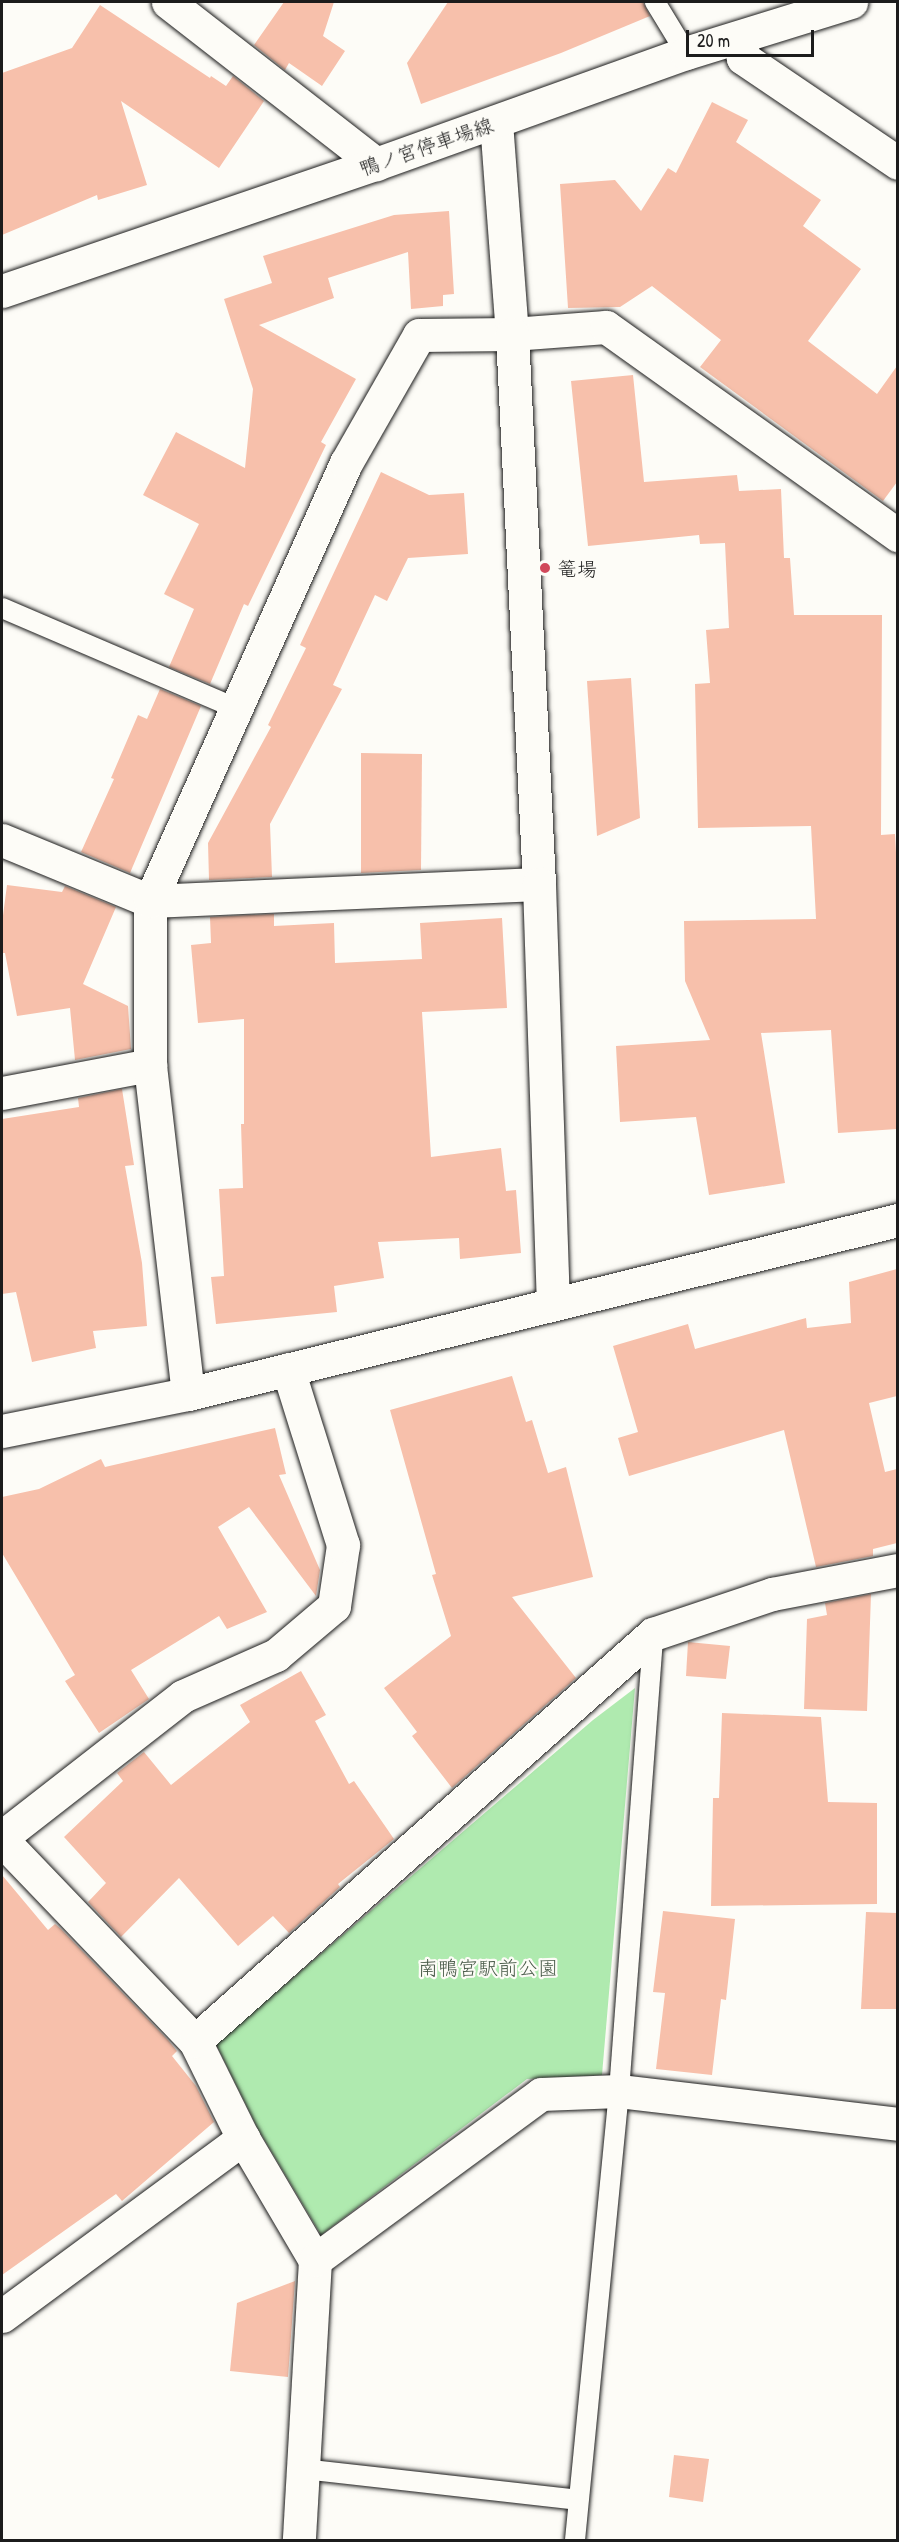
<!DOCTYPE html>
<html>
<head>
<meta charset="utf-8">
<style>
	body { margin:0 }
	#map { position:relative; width:899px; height:2542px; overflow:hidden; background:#fdfcf7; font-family:"Patrick Hand","Klee One",sans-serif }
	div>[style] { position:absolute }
	.green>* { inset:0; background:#afeaaf }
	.building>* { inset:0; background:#f7c0ab }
	.roads { filter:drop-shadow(0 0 2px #1c1c1c) drop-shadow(0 0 2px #1c1c1c) }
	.service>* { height:20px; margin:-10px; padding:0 10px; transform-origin:10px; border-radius:10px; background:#fdfcf7 }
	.minor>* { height:33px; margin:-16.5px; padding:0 16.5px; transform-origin:16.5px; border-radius:16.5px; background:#fdfcf7 }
	.tertiary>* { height:33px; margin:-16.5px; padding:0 16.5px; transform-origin:16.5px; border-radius:16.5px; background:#fdfcf7 }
	.secondary>* { height:33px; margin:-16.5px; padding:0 16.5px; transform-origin:16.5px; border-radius:16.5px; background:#fdfcf7 }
	.dots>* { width:16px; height:16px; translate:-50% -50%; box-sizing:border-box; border:3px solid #fdfcf7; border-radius:50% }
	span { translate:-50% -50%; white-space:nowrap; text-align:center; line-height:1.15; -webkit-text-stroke:4.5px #fdfcf7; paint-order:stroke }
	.street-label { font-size:20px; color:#1c1c1c }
	.poi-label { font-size:20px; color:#1c1c1c }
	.left { translate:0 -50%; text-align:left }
	.park-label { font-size:20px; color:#485a48 }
	.frame { position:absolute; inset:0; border:3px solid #1c1c1c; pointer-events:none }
	.scale { position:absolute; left:686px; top:30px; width:128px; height:27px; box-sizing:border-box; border:3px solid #1c1c1c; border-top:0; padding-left:8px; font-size:18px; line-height:21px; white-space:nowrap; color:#1c1c1c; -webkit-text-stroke:4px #fdfcf7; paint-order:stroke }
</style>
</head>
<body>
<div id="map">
	<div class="green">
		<i style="clip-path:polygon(635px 1688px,602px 2075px,527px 2079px,321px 2235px,258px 2129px,216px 2044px,593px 1720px)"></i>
	</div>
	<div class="building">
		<i style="clip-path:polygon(284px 2px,334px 2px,323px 36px,345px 51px,322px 86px,289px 63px,285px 70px,254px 45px)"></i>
		<i style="clip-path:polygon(448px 2px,643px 2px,650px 16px,561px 53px,421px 104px,407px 63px)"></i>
		<i style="clip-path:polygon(100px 5px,210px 78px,211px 76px,226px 86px,233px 76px,264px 101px,219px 168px,121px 101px,147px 185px,98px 200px,97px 195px,2px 235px,2px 73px,72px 48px)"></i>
		<i style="clip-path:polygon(712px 102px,748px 120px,736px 142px,821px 200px,803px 226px,861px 269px,808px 341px,877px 394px,897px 366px,897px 482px,883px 501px,700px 367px,721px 340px,652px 286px,620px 307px,568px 308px,560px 184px,615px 180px,641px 211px,668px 168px,676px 173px)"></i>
		<i style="clip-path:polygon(449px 211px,454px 294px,443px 295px,443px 306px,411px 309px,408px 252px,328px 278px,334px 298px,259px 325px,356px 379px,321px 442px,326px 445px,248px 606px,244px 604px,210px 684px,169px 667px,194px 609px,164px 594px,199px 524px,143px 495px,176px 432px,245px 468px,253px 389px,224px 299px,272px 283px,263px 256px,394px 215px)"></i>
		<i style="clip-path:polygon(633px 375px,644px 482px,737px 475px,739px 491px,781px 489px,784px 558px,790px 558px,794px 615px,882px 615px,881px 835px,895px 834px,897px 871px,897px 1129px,838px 1133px,831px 1030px,761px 1033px,785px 1183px,709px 1195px,696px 1117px,620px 1122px,616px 1046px,710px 1040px,685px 981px,684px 921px,816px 919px,811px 826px,698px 828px,695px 684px,710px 683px,706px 630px,729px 628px,725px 543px,700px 544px,699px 535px,588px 546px,571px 381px)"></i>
		<i style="clip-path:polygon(381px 472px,429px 495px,464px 493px,468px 554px,408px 558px,387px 601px,375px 595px,333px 685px,342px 689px,270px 824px,272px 877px,209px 880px,208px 843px,271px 727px,268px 725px,306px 648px,300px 645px)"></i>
		<i style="clip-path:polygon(631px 678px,640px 818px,597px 836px,587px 681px)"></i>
		<i style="clip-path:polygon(160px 689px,201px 706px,130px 873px,81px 852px,114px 779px,111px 778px,138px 715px,147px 719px)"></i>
		<i style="clip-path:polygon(361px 753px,422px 754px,421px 870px,361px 873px)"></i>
		<i style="clip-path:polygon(7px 885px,62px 892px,65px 886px,116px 907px,83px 984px,128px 1006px,131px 1049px,75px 1060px,70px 1008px,17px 1016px,5px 953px,2px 953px,2px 923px)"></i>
		<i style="clip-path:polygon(274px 914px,274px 926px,334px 923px,335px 963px,422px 959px,420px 923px,502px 918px,507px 1008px,422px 1012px,431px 1157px,501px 1148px,506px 1191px,516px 1190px,521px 1253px,460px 1259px,459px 1238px,378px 1242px,384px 1278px,334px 1286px,337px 1312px,216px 1324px,211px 1277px,224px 1276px,219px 1189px,243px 1188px,241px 1124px,244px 1124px,244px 1019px,198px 1023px,191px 945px,211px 943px,210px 917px)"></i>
		<i style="clip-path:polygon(122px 1089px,134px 1165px,125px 1166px,142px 1263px,147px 1326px,93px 1331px,96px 1348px,32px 1362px,16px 1292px,2px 1294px,2px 1119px,79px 1107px,78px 1098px)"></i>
		<i style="clip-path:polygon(897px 1269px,897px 1396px,869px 1403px,885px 1472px,897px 1469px,897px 1543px,873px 1549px,873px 1556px,816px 1567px,784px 1430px,629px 1476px,618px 1438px,638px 1432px,613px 1346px,688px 1324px,695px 1349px,806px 1318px,807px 1328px,851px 1323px,849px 1282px)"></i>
		<i style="clip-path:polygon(512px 1376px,526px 1422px,532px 1420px,548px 1473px,566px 1467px,593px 1577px,512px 1597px,576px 1678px,452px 1788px,412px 1736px,417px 1732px,384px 1688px,451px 1636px,432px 1575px,436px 1574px,390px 1410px)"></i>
		<i style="clip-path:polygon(275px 1428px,286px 1474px,279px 1475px,320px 1570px,316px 1596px,249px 1507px,218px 1527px,267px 1612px,227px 1629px,219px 1616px,131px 1670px,149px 1699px,99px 1733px,65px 1681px,75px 1675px,2px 1553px,2px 1497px,39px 1489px,101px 1459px,105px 1467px)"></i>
		<i style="clip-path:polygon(871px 1594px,867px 1711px,804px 1709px,807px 1619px,827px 1615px,825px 1603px)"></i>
		<i style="clip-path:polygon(688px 1642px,730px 1646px,726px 1679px,686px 1676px)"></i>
		<i style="clip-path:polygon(301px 1671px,326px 1715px,315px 1721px,349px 1784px,354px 1781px,394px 1839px,338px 1884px,340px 1887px,289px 1933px,273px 1916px,238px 1946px,179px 1878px,121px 1937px,88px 1902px,106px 1883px,64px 1837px,123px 1781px,117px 1773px,144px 1752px,171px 1785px,250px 1722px,240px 1705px)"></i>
		<i style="clip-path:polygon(722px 1713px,821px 1717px,828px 1802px,877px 1803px,877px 1904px,711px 1906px,713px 1798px,719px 1798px)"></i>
		<i style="clip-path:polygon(2px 1875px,48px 1930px,55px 1924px,61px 1929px,168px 2040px,177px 2051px,172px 2056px,196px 2086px,214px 2122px,122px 2201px,116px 2194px,2px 2275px)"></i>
		<i style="clip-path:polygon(663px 1911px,735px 1919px,726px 2000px,721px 1999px,712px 2075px,656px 2069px,665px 1993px,653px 1992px)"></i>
		<i style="clip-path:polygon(866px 1912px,897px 1913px,897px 2009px,861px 2009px)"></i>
		<i style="clip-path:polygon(295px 2281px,288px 2377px,230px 2371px,237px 2303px)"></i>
		<i style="clip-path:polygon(674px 2455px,709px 2459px,703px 2502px,669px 2497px)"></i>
	</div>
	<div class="roads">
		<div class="service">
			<i style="left:655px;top:2px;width:60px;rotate:58.7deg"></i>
			<i style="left:2px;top:608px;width:254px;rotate:23.2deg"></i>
			<i style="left:303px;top:2469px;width:277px;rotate:6.4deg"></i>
			<i style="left:575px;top:2540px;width:451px;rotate:-84.4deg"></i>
			<i style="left:619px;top:2091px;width:458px;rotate:-85.7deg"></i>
		</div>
		<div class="minor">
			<i style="left:168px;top:2px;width:264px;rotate:37.9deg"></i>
			<i style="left:741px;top:37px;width:21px;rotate:85deg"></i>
			<i style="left:743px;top:58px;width:187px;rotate:34.1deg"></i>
			<i style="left:2px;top:840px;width:160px;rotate:22.4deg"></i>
			<i style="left:150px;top:901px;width:389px;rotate:-2.5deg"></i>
			<i style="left:2px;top:1093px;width:151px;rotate:-10.7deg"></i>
			<i style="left:188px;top:1394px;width:331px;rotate:-96.6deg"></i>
			<i style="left:150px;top:1065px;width:164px;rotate:-90deg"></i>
			<i style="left:150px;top:901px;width:480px;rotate:-65.9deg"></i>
			<i style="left:346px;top:463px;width:147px;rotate:-60.3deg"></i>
			<i style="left:419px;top:335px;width:93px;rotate:-0.6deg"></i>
			<i style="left:512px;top:334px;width:94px;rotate:-4.3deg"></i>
			<i style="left:606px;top:327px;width:359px;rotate:35.5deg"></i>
			<i style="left:2px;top:1837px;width:229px;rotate:-37.9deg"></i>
			<i style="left:183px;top:1696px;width:102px;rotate:-23.8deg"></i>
			<i style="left:276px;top:1655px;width:76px;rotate:-40.2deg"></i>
			<i style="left:334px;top:1606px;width:62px;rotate:-81.6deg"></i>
			<i style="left:343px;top:1545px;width:184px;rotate:-107.4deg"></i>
			<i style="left:2px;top:1840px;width:279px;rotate:46.2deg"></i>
			<i style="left:195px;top:2041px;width:108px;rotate:63.7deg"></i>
			<i style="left:243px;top:2138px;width:142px;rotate:59.5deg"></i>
			<i style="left:315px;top:2260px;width:280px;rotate:93.3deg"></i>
			<i style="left:195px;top:2041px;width:613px;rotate:-41.63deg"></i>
			<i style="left:653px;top:1634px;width:126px;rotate:-18.6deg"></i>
			<i style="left:772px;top:1594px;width:128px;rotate:-10.8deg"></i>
			<i style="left:315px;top:2260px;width:280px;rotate:-36.3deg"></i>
			<i style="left:541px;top:2094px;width:78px;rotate:-2.2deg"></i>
			<i style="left:619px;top:2091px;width:281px;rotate:6.7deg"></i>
			<i style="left:2px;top:2316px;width:300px;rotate:-36.4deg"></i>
		</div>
		<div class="tertiary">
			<i style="left:496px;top:122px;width:213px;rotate:85.7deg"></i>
			<i style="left:512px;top:334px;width:551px;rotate:87.19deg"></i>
			<i style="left:539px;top:884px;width:420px;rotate:88.1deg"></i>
			<i style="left:2px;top:1431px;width:190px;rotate:-11.3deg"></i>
			<i style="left:188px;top:1394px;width:731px;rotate:-13.77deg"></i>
		</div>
		<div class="secondary">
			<i style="left:2px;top:291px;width:395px;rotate:-18.8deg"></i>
			<i style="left:376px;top:164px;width:329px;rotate:-19.7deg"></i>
			<i style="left:686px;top:53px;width:173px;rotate:-17.2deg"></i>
		</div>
	</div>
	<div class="dots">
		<i style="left:545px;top:568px;background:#d1495b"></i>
	</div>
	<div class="street-label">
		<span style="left:426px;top:146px;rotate:-19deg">鴨ノ宮停車場線</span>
	</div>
	<div class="poi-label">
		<span class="left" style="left:557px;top:568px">篭場</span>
	</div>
	<div class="park-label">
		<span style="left:488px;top:1967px">南鴨宮駅前公園</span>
	</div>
	<div class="frame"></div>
	<div class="scale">20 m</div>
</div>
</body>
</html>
